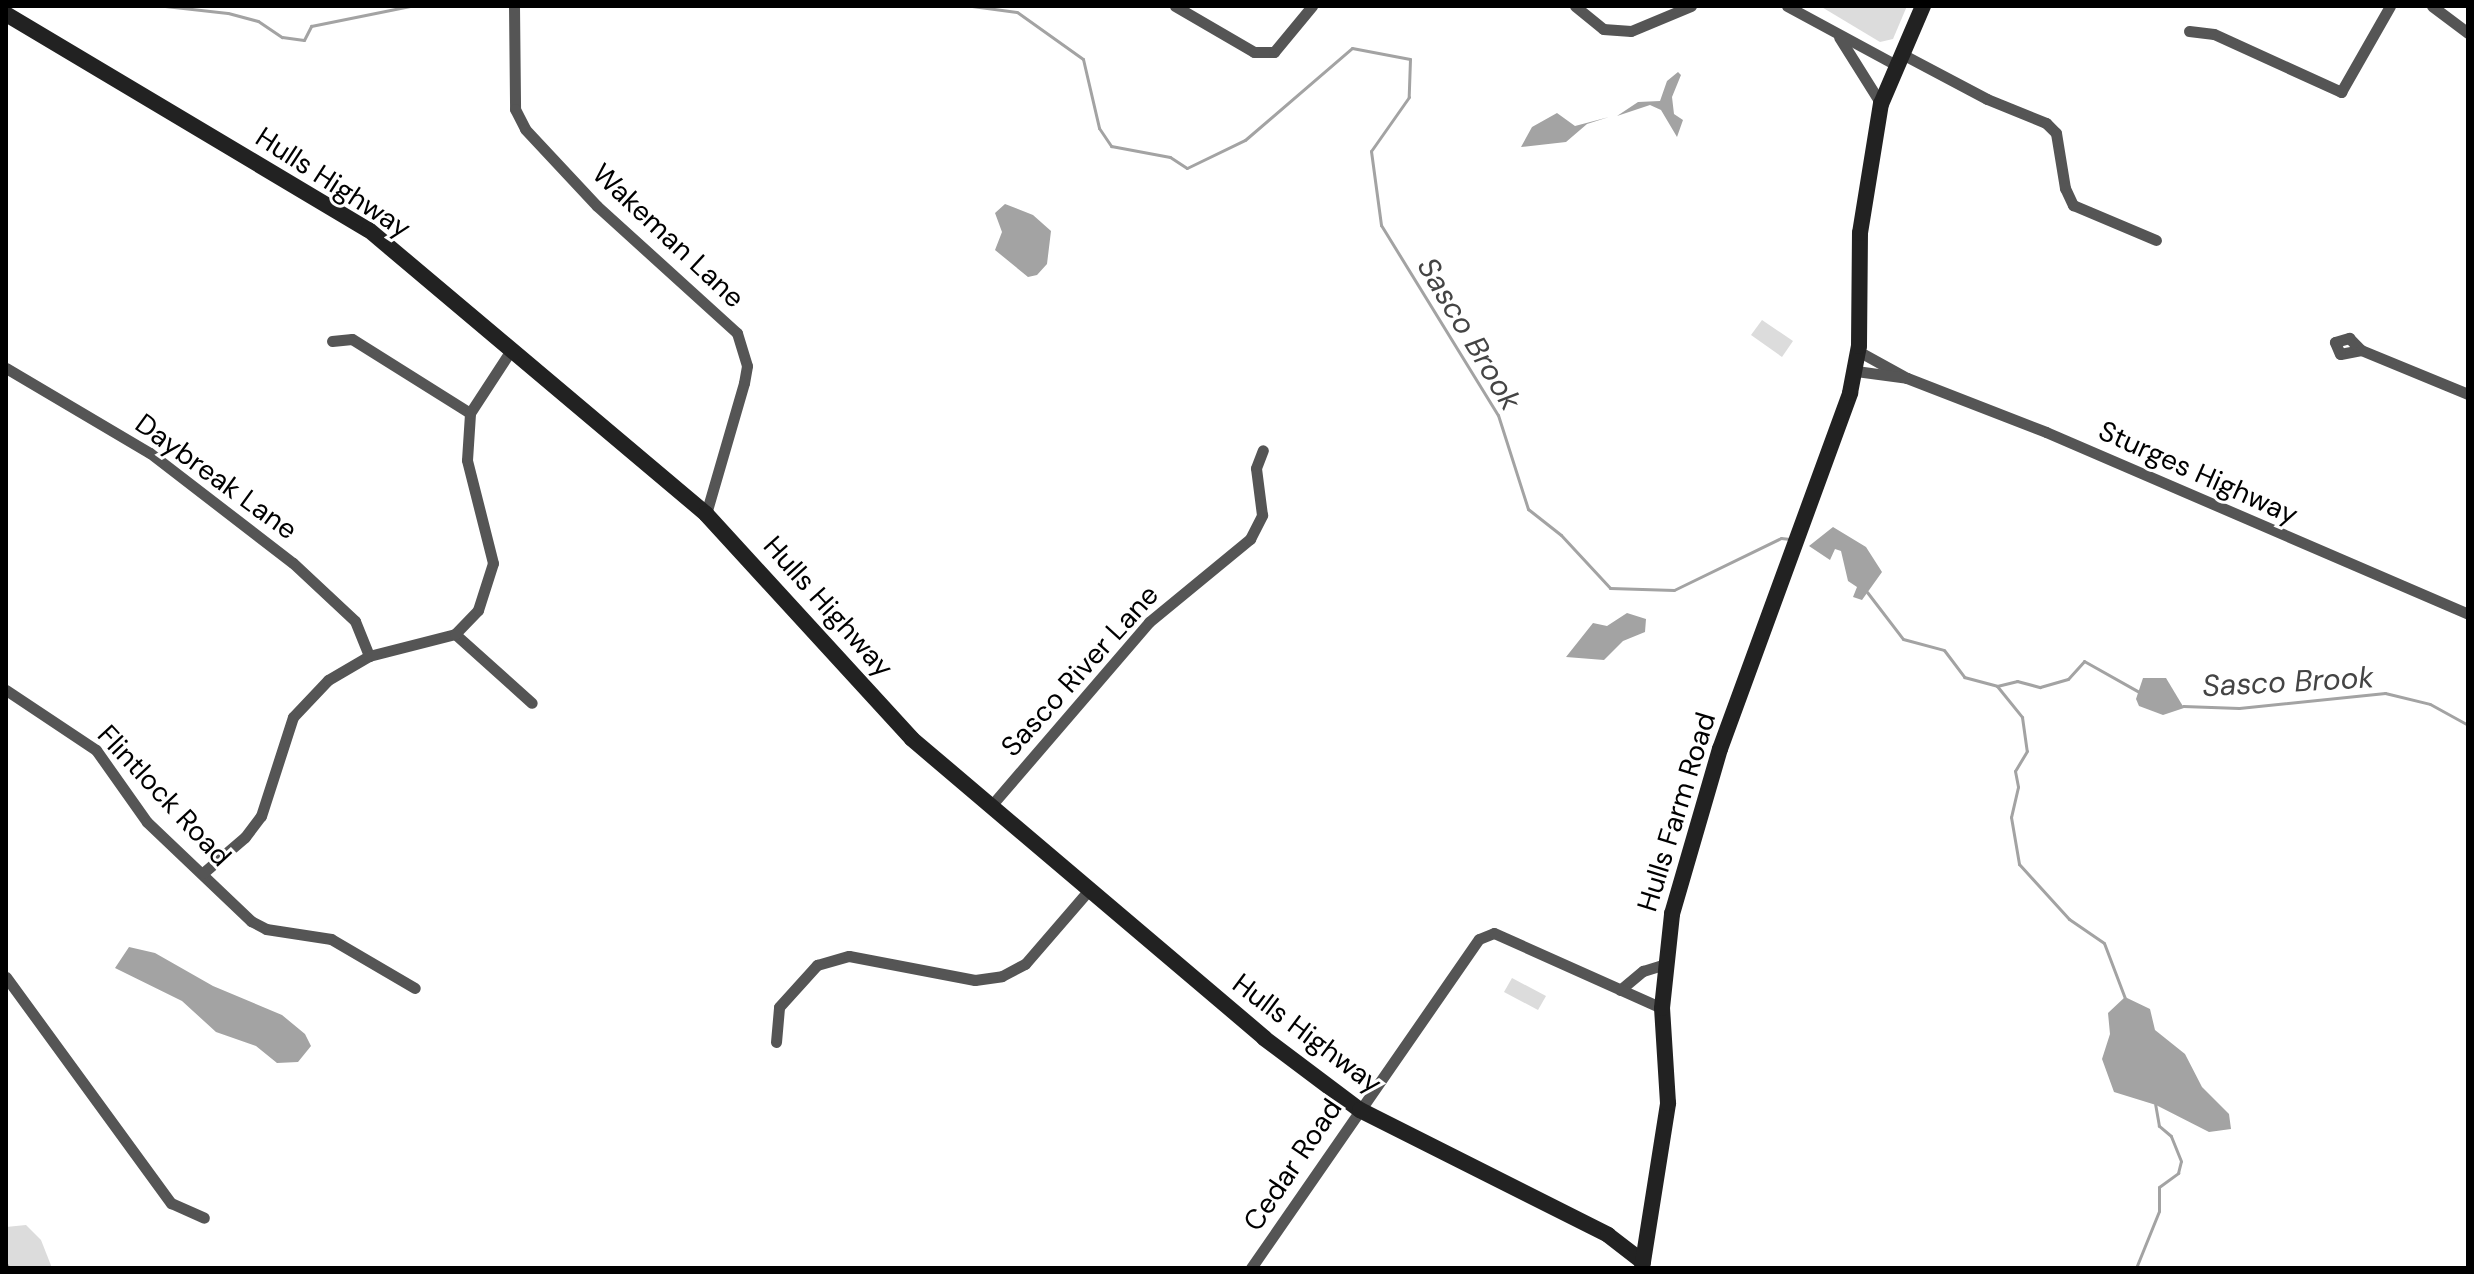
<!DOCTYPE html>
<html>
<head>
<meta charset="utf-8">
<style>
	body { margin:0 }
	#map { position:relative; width:2474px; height:1274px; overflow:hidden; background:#fff; font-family:"DM Sans",sans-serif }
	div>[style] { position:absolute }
	.green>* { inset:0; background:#dcdcdc }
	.water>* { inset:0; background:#a3a3a3 }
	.stream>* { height:3px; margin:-1.5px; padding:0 1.5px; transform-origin:1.5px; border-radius:1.5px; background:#a3a3a3 }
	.street>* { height:11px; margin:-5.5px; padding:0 5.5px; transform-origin:5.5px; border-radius:5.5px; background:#555 }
	.secondary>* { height:16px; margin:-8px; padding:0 8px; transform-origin:8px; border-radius:8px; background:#222 }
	span { translate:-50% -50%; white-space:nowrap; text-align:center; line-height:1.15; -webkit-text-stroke:6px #fff; paint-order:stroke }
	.street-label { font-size:28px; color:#000 }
	.water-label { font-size:30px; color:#444; font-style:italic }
	.frame { position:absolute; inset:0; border:8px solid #000; pointer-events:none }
</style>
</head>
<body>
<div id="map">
	<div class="green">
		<i style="clip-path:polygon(1820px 6px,1907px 6px,1893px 39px,1880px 42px)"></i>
		<i style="clip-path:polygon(1762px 320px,1793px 341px,1782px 357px,1751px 335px)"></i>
		<i style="clip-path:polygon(1512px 978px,1546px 996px,1538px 1010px,1504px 992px)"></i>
		<i style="clip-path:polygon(26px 1225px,41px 1240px,52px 1268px,6px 1268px,6px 1227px)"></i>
	</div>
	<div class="water">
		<i style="clip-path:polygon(1678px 72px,1681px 75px,1672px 97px,1674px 114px,1683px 120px,1677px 137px,1661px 110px,1650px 105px,1617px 116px,1638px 102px,1660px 101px,1667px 81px)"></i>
		<i style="clip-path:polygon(1557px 113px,1575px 126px,1609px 117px,1587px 124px,1566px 142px,1521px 147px,1532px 127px)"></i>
		<i style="clip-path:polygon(1005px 204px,1033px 215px,1051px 231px,1047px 264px,1037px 275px,1028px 277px,995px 250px,1002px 232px,995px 213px)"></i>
		<i style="clip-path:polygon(1833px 527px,1866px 547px,1882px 572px,1862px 600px,1853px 597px,1857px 587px,1848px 581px,1841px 551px,1835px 549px,1830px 560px,1809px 546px)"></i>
		<i style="clip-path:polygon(1627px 613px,1646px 619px,1645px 632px,1623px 641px,1604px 660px,1566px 657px,1593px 623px,1607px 626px)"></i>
		<i style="clip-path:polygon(2143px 678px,2166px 678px,2184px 708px,2163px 715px,2139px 706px,2136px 699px)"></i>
		<i style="clip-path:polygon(129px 947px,155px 953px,213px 986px,282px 1015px,305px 1034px,311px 1046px,298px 1062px,277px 1063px,256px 1046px,216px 1032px,182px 1001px,115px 968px)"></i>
		<i style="clip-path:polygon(2125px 997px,2150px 1009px,2155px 1030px,2185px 1054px,2202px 1087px,2229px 1114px,2231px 1129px,2209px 1132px,2156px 1105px,2114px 1092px,2102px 1059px,2110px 1034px,2108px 1013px)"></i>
	</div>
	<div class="stream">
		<i style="left:165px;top:6px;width:63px;rotate:6.3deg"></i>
		<i style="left:228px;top:13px;width:31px;rotate:15deg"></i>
		<i style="left:258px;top:21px;width:29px;rotate:34deg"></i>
		<i style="left:282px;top:37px;width:22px;rotate:8deg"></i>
		<i style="left:304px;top:40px;width:16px;rotate:-63deg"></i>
		<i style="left:311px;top:26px;width:101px;rotate:-11.4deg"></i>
		<i style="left:972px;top:6px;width:45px;rotate:7.6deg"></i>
		<i style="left:1017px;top:12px;width:81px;rotate:35.5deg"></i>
		<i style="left:1083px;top:59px;width:71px;rotate:76.9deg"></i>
		<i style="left:1099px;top:128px;width:22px;rotate:56deg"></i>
		<i style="left:1111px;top:146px;width:60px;rotate:10.6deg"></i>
		<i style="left:1170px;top:157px;width:20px;rotate:33deg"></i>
		<i style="left:1187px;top:168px;width:64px;rotate:-25.8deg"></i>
		<i style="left:1245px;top:140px;width:141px;rotate:-40.7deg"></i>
		<i style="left:1352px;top:48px;width:59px;rotate:10.7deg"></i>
		<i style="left:1410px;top:59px;width:38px;rotate:92deg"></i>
		<i style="left:1409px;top:97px;width:66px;rotate:125.1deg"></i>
		<i style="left:1371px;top:151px;width:75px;rotate:82.3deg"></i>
		<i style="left:1381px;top:225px;width:223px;rotate:58.4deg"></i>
		<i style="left:1498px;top:415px;width:99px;rotate:72.3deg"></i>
		<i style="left:1528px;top:509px;width:42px;rotate:38.2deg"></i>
		<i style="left:1561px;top:535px;width:72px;rotate:47.2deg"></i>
		<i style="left:1610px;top:588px;width:64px;rotate:1.8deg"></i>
		<i style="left:1674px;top:590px;width:119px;rotate:-25.9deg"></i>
		<i style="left:1781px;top:538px;width:9px;rotate:6deg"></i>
		<i style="left:1867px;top:592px;width:59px;rotate:52.5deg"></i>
		<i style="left:1903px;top:639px;width:42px;rotate:15deg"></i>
		<i style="left:1944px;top:650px;width:34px;rotate:53deg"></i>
		<i style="left:1964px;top:677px;width:34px;rotate:15deg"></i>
		<i style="left:1997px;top:686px;width:21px;rotate:-14deg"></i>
		<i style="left:2017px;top:681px;width:24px;rotate:15deg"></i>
		<i style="left:2040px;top:687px;width:29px;rotate:-16deg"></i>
		<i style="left:2068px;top:679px;width:24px;rotate:-48deg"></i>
		<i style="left:2084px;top:661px;width:63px;rotate:29.4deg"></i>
		<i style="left:1997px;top:686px;width:40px;rotate:51deg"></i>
		<i style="left:2022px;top:717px;width:34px;rotate:82deg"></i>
		<i style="left:2027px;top:751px;width:23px;rotate:121deg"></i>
		<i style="left:2015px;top:771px;width:16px;rotate:79deg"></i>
		<i style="left:2018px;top:787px;width:31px;rotate:103deg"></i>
		<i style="left:2011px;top:817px;width:48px;rotate:80.3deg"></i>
		<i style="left:2019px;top:864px;width:74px;rotate:47.7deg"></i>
		<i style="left:2069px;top:919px;width:42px;rotate:34.4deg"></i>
		<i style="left:2104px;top:943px;width:62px;rotate:69.2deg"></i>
		<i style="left:2183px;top:706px;width:56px;rotate:2deg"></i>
		<i style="left:2239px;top:708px;width:147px;rotate:-5.9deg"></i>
		<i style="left:2385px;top:693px;width:46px;rotate:13.7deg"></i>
		<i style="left:2430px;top:704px;width:43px;rotate:28.9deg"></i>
		<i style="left:6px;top:1264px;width:5px;rotate:53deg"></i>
		<i style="left:2136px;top:1268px;width:61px;rotate:-68deg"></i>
		<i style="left:2159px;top:1211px;width:24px;rotate:-90deg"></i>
		<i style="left:2159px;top:1187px;width:24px;rotate:-36deg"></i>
		<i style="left:2178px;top:1173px;width:12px;rotate:-76deg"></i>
		<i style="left:2181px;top:1161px;width:27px;rotate:-112deg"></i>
		<i style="left:2171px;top:1136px;width:16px;rotate:-140deg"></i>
		<i style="left:2159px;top:1126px;width:22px;rotate:-100deg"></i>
	</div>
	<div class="street">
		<i style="left:514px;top:6px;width:103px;rotate:89.4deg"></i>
		<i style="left:515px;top:109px;width:22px;rotate:63deg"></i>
		<i style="left:525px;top:129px;width:105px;rotate:46.9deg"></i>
		<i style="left:597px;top:206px;width:189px;rotate:42.2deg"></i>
		<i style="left:737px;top:333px;width:34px;rotate:73deg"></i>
		<i style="left:747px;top:366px;width:17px;rotate:100deg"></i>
		<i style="left:744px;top:383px;width:136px;rotate:106.2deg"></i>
		<i style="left:1175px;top:6px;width:91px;rotate:30.2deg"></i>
		<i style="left:1254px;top:52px;width:20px"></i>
		<i style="left:1274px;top:52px;width:60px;rotate:-50.4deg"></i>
		<i style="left:1575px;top:6px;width:36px;rotate:39deg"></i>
		<i style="left:1603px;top:29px;width:28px;rotate:4deg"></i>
		<i style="left:1631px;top:31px;width:65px;rotate:-22.6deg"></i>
		<i style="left:1787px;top:6px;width:124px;rotate:28.4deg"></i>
		<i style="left:2432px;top:6px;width:45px;rotate:36.9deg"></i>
		<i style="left:2189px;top:31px;width:25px;rotate:7deg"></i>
		<i style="left:2214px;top:34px;width:140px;rotate:24.5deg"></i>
		<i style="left:2341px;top:92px;width:99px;rotate:-60.3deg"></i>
		<i style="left:1839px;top:37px;width:79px;rotate:57.9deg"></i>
		<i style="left:1902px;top:54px;width:96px;rotate:27.9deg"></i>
		<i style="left:1987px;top:99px;width:64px;rotate:22.1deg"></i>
		<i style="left:2046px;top:123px;width:14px;rotate:45deg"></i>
		<i style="left:2056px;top:133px;width:56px;rotate:80.7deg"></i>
		<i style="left:2065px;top:188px;width:19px;rotate:65deg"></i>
		<i style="left:2073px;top:205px;width:90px;rotate:22.9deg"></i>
		<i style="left:332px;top:341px;width:20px;rotate:-6deg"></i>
		<i style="left:352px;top:339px;width:139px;rotate:32.1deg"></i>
		<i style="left:2361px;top:350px;width:21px;rotate:169deg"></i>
		<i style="left:2340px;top:354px;width:13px;rotate:-113deg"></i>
		<i style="left:2335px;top:342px;width:15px;rotate:-16deg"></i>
		<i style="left:2349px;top:338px;width:17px;rotate:45deg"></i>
		<i style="left:2361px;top:350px;width:116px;rotate:22.4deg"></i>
		<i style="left:1858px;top:351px;width:56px;rotate:28.9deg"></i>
		<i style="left:1907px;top:378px;width:149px;rotate:21.2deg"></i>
		<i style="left:2046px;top:432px;width:460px;rotate:23.3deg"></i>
		<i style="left:6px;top:368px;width:167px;rotate:30.6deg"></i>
		<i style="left:150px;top:453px;width:180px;rotate:37.6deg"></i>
		<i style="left:293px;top:563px;width:85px;rotate:43.1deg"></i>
		<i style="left:355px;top:621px;width:38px;rotate:68deg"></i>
		<i style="left:1856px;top:371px;width:51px;rotate:7.8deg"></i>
		<i style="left:455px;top:634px;width:103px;rotate:41.9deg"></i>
		<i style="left:6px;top:690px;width:108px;rotate:33.7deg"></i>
		<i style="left:96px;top:750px;width:88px;rotate:54.7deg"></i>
		<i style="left:147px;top:822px;width:144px;rotate:43.6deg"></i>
		<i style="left:251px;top:921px;width:17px;rotate:28deg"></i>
		<i style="left:266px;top:929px;width:66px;rotate:8.7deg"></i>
		<i style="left:331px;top:939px;width:97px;rotate:30.3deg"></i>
		<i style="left:990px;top:807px;width:244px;rotate:-49.3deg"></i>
		<i style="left:1149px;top:622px;width:131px;rotate:-39.4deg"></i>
		<i style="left:1250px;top:539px;width:27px;rotate:-63deg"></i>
		<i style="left:1262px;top:515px;width:47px;rotate:-97.3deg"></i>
		<i style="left:1256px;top:468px;width:19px;rotate:-69deg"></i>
		<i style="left:203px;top:873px;width:55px;rotate:-40.6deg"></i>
		<i style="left:245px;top:837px;width:26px;rotate:-53deg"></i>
		<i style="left:261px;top:816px;width:104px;rotate:-72.1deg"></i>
		<i style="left:293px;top:717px;width:51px;rotate:-46.6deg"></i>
		<i style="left:328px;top:680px;width:48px;rotate:-30.3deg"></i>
		<i style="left:369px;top:656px;width:89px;rotate:-14.3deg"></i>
		<i style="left:455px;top:634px;width:33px;rotate:-46deg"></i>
		<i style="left:478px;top:610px;width:49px;rotate:-72.3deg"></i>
		<i style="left:493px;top:563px;width:106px;rotate:-104.2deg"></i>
		<i style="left:467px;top:460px;width:47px;rotate:-86.3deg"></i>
		<i style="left:470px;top:413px;width:75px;rotate:-56.9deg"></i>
		<i style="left:6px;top:977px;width:280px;rotate:53.9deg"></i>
		<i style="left:171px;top:1203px;width:36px;rotate:24deg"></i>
		<i style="left:1620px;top:990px;width:30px;rotate:-40deg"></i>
		<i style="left:1643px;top:971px;width:21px;rotate:-17deg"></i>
		<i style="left:776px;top:1042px;width:35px;rotate:-85deg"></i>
		<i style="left:779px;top:1007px;width:57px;rotate:-47.9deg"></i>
		<i style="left:817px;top:965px;width:33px;rotate:-16deg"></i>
		<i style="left:849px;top:956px;width:128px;rotate:10.8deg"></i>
		<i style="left:975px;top:980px;width:27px;rotate:-8deg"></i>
		<i style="left:1002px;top:976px;width:26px;rotate:-28deg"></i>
		<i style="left:1025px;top:964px;width:96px;rotate:-49.2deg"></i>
		<i style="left:1251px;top:1268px;width:400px;rotate:-55.3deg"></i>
		<i style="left:1479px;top:939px;width:16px;rotate:-22deg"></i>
		<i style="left:1494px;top:933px;width:184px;rotate:24.1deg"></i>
	</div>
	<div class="secondary">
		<i style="left:6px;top:14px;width:422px;rotate:30.8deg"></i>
		<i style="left:369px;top:230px;width:441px;rotate:40.1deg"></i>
		<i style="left:706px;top:514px;width:305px;rotate:47.5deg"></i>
		<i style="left:912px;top:739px;width:462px;rotate:40.3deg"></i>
		<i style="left:1264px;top:1038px;width:120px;rotate:36.9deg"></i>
		<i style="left:1360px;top:1110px;width:278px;rotate:26.7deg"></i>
		<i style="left:1608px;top:1235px;width:44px;rotate:37.6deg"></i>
		<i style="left:1642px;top:1268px;width:167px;rotate:-81deg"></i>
		<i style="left:1668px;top:1103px;width:95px;rotate:-93.6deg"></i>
		<i style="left:1662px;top:1008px;width:95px;rotate:-83.9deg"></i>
		<i style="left:1672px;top:914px;width:172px;rotate:-73.8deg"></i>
		<i style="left:1720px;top:749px;width:379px;rotate:-69.9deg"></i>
		<i style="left:1850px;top:393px;width:48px;rotate:-79.2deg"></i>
		<i style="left:1859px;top:346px;width:113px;rotate:-89.5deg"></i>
		<i style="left:1860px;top:233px;width:131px;rotate:-80.8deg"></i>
		<i style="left:1881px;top:104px;width:107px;rotate:-66.8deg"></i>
	</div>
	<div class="street-label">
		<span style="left:333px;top:183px;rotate:33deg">Hulls Highway</span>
		<span style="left:668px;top:236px;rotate:43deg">Wakeman Lane</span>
		<span style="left:2198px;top:473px;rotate:24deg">Sturges Highway</span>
		<span style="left:216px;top:477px;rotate:36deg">Daybreak Lane</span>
		<span style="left:828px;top:607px;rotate:48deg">Hulls Highway</span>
		<span style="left:1080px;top:671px;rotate:-48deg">Sasco River Lane</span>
		<span style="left:164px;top:796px;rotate:47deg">Flintlock Road</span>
		<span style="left:1677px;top:812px;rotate:-73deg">Hulls Farm Road</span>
		<span style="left:1307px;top:1034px;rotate:37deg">Hulls Highway</span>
		<span style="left:1293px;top:1165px;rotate:-56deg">Cedar Road</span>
	</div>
	<div class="water-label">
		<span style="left:1469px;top:334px;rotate:59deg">Sasco Brook</span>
		<span style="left:2288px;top:682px;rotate:-3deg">Sasco Brook</span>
	</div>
	<div class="frame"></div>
</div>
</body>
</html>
